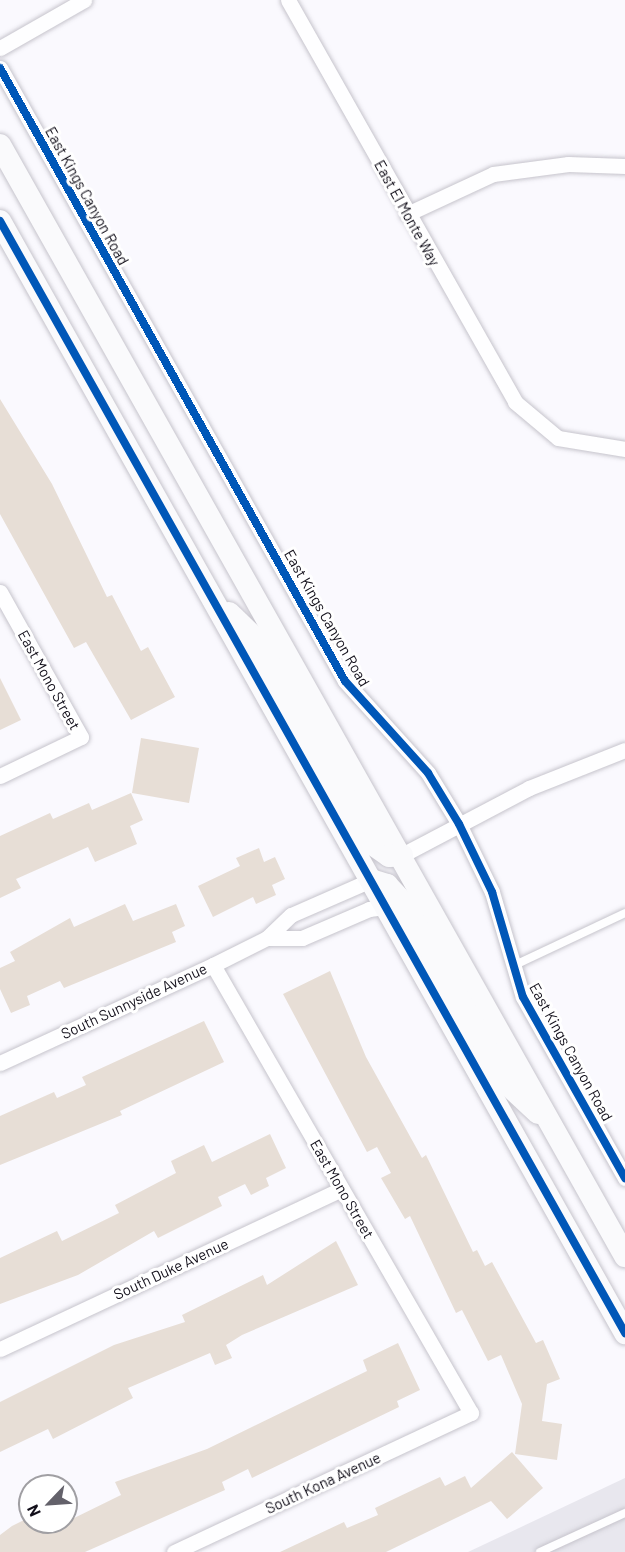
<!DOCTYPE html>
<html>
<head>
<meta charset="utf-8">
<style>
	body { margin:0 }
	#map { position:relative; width:625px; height:1552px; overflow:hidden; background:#faf9fe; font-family:Barlow,sans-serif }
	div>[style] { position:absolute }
	.built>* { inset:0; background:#e8e7ee }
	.building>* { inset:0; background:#e7ded6 }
	.roads { filter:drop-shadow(0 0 2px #c6c4cc) drop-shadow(0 0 2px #c6c4cc) }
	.service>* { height:8px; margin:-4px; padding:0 4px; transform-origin:4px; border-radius:4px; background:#fefeff }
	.minor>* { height:15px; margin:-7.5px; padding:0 7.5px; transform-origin:7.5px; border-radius:7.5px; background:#fefeff }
	.secondary>* { height:22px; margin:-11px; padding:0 11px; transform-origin:11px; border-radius:11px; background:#fafafc }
	.cycleway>* { height:8px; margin:-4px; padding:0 4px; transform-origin:4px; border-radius:4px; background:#0057b8 }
	span { translate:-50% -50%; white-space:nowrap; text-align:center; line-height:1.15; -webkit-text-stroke:6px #fff; paint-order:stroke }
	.street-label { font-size:15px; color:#120f1a }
	.north { position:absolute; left:18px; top:1474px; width:60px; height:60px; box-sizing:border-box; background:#fff; border:2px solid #a09fa3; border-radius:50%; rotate:245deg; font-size:16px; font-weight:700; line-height:24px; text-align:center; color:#120f1a }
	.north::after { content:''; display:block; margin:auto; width:21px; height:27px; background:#63616a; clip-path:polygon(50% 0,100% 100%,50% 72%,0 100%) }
</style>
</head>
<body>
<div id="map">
	<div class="built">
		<i style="clip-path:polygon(625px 1478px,625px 1552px,468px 1552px)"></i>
	</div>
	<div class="building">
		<i style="clip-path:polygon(0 399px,52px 484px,107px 597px,112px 595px,141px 651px,148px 647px,175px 697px,131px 720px,86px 642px,74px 648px,0 514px)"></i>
		<i style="clip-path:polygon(0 678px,21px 720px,0 730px)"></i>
		<i style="clip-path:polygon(141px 738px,199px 748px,189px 803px,132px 793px)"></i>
		<i style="clip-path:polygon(131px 793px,143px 820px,130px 826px,137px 844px,95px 862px,88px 847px,16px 879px,21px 888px,0 898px,0 836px,50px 813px,53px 819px,89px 803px,92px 810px)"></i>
		<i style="clip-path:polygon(259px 848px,264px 862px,275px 857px,285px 879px,272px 885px,276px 895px,256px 904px,253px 897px,213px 917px,198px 886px,240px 866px,236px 858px)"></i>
		<i style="clip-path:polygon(125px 904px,133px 921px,176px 904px,185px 926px,172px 932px,176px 942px,64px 988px,60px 981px,27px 996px,30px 1005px,11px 1013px,0 989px,0 968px,15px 961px,10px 952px,70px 918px,74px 927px)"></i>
		<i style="clip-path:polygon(330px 971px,366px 1057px,422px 1158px,426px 1155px,473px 1252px,477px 1250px,485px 1266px,492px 1262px,536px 1343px,543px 1340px,560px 1379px,547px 1384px,542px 1421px,562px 1424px,557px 1460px,515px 1454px,522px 1404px,501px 1355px,488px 1361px,462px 1310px,456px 1313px,410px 1216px,405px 1219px,381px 1178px,391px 1173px,377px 1147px,367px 1152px,283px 994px)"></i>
		<i style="clip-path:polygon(204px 1021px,224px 1062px,120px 1111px,122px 1115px,0 1165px,0 1116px,54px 1092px,57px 1098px,86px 1085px,82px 1077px)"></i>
		<i style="clip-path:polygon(270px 1134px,286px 1168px,266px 1178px,269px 1186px,251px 1195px,245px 1184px,218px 1197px,222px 1206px,158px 1238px,154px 1231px,78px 1275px,0 1304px,0 1258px,57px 1231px,62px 1241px,119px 1213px,115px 1205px,176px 1173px,171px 1161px,204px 1145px,212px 1162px)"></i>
		<i style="clip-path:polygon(336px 1241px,358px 1285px,242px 1335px,226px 1345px,232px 1358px,215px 1365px,210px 1353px,128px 1388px,133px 1398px,53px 1439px,48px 1429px,0 1452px,0 1402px,114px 1345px,185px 1322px,182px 1315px,263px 1275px,267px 1285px)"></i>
		<i style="clip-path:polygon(398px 1343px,420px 1390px,397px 1401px,399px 1407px,252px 1478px,248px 1469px,222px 1482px,225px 1490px,85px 1552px,0 1552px,0 1535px,12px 1526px,30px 1517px,30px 1522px,66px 1522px,121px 1495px,115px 1482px,207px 1449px,367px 1371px,363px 1360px)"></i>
		<i style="clip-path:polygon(512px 1452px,543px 1488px,507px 1519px,491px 1501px,386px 1552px,280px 1552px,344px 1522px,347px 1528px,378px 1515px,375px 1508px,440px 1477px,445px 1486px,465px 1476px,471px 1488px)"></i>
	</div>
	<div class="roads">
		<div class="service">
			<i style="left:513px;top:966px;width:124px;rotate:-25.3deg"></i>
			<i style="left:540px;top:1552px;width:94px;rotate:-24.6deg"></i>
		</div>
		<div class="minor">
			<i style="left:288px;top:0;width:462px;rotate:60.5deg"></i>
			<i style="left:515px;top:402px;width:56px;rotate:39.9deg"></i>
			<i style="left:558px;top:438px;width:68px;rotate:9.3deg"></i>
			<i style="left:0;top:48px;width:97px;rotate:-29.7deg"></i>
			<i style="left:0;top:68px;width:703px;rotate:60.63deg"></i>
			<i style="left:345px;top:681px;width:124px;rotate:47.9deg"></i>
			<i style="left:428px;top:773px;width:60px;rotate:58.7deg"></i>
			<i style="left:459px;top:824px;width:76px;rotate:64.1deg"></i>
			<i style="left:492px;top:892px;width:109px;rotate:73.6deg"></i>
			<i style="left:523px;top:997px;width:208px;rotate:60.6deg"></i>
			<i style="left:407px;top:214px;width:95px;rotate:-24.9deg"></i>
			<i style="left:493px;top:174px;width:76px;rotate:-7.6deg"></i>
			<i style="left:568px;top:164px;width:57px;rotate:2deg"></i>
			<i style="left:0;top:592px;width:166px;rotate:60.8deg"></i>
			<i style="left:81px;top:737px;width:90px;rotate:154.3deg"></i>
			<i style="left:402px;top:855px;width:144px;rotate:-27.8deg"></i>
			<i style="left:529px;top:788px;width:103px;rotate:-21.6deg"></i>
			<i style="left:267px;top:938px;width:35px"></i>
			<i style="left:302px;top:938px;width:73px;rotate:-23.4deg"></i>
			<i style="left:369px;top:909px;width:16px;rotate:-7deg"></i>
			<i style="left:0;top:1063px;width:234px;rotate:-24.7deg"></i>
			<i style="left:213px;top:965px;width:60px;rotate:-26.6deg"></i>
			<i style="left:267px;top:938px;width:33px;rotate:-44deg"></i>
			<i style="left:291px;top:915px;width:87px;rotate:-23.6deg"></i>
			<i style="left:0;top:1349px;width:377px;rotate:-25.1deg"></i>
			<i style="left:174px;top:1552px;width:328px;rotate:-25.1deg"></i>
			<i style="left:471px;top:1413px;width:517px;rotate:-119.94deg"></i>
		</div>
		<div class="secondary">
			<i style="left:0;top:145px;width:1275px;rotate:60.64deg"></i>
			<i style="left:0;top:221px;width:1276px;rotate:60.66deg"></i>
			<i style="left:229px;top:613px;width:37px;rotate:44deg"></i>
			<i style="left:256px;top:639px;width:236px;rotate:60.5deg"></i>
			<i style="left:372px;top:844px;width:21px;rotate:35deg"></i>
			<i style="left:389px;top:856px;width:13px;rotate:-4deg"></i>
			<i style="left:371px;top:880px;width:17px;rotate:17deg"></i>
			<i style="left:387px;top:885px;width:25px;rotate:47deg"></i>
			<i style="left:404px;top:903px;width:210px;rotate:60.3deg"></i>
			<i style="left:508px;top:1085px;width:41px;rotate:43deg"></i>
		</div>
	</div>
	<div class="cycleway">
		<i style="left:0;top:68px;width:703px;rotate:60.63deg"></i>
		<i style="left:345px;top:681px;width:124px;rotate:47.9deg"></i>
		<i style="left:428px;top:773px;width:60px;rotate:58.7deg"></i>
		<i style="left:459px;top:824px;width:76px;rotate:64.1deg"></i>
		<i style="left:492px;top:892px;width:109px;rotate:73.6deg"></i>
		<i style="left:523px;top:997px;width:208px;rotate:60.6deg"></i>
		<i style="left:0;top:221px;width:1276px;rotate:60.66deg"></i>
	</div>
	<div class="street-label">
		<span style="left:87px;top:196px;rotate:61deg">East Kings Canyon Road</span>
		<span style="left:407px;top:213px;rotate:61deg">East El Monte Way</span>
		<span style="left:327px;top:618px;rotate:60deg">East Kings Canyon Road</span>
		<span style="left:49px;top:680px;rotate:61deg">East Mono Street</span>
		<span style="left:134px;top:1001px;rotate:-25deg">South Sunnyside Avenue</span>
		<span style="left:571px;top:1052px;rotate:61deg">East Kings Canyon Road</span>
		<span style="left:342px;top:1189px;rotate:60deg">East Mono Street</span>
		<span style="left:171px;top:1269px;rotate:-25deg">South Duke Avenue</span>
		<span style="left:323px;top:1483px;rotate:-25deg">South Kona Avenue</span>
	</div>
	<div class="north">N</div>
</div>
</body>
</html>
